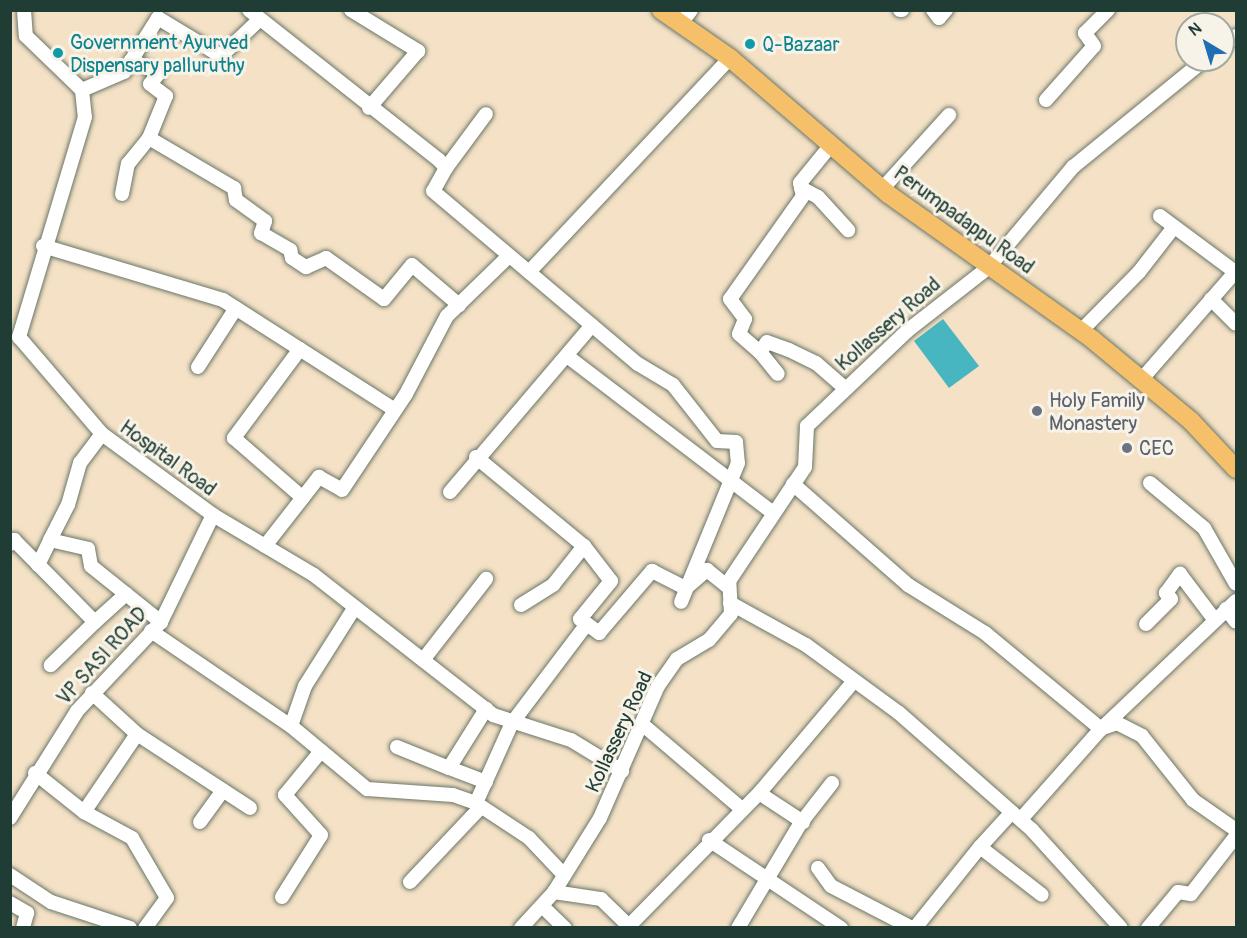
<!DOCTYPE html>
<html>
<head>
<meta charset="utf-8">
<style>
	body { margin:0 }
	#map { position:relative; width:1247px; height:938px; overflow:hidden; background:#f4e1c6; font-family:Pangolin,sans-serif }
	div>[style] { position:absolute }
	.water>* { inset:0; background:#47b6c0 }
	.roads { filter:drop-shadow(0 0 2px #6a7667) drop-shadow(0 0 2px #6a7667) }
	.minor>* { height:14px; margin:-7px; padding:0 7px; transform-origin:7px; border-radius:7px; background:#fff }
	.major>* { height:18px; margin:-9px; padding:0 9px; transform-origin:9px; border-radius:9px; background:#f6c06b }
	.dots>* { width:16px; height:16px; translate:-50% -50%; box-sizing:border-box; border:3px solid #f7f3e8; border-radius:50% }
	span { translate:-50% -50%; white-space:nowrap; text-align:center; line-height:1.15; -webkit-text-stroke:6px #f7f3e8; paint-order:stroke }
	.culture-label { font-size:20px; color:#0d838f }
	.left { translate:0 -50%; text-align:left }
	.street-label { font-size:20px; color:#1f3d34 }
	.worship-label { font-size:20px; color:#5b616d }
	.frame { position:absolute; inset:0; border:12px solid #1f3d34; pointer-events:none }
	.north { position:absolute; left:1175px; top:12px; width:60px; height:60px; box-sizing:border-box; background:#f7f3e8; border:2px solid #a1aaa0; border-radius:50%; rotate:322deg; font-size:16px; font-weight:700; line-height:24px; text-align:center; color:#1f3d34 }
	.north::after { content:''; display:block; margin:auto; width:21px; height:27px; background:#1f6fb2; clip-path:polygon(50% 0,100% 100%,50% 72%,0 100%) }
</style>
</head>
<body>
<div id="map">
	<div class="water">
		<i style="clip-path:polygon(943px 319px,979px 366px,949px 388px,914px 341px)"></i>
	</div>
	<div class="roads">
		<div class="minor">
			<i style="left:24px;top:10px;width:26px;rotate:86deg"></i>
			<i style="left:26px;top:36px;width:78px;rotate:44deg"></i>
			<i style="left:82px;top:90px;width:27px;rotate:84deg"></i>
			<i style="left:85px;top:117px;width:230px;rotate:106.7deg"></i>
			<i style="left:19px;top:337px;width:128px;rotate:49.4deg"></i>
			<i style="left:102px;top:434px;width:137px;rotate:36.1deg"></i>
			<i style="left:213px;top:515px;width:117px;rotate:30.7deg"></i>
			<i style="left:314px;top:575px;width:227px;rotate:38deg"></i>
			<i style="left:493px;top:715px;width:82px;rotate:17.8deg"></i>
			<i style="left:571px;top:740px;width:60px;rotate:31.3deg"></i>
			<i style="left:249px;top:10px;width:242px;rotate:38.3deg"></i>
			<i style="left:439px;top:160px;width:11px;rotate:49deg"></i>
			<i style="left:446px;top:168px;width:26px;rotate:119deg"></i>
			<i style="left:433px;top:191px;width:268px;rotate:40.2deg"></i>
			<i style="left:638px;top:364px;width:41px;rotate:31deg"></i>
			<i style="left:673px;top:385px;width:71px;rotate:51.8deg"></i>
			<i style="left:717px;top:441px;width:19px;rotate:3deg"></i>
			<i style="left:736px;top:442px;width:21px;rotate:85deg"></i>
			<i style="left:738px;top:463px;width:150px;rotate:112.3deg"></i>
			<i style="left:351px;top:10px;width:79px;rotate:31.5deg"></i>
			<i style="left:418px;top:51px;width:75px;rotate:130.7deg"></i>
			<i style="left:900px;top:10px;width:2px"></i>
			<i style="left:933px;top:10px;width:10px;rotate:53deg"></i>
			<i style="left:939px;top:18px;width:11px;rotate:-49deg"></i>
			<i style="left:681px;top:23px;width:16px;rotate:-52deg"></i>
			<i style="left:1223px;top:46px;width:16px;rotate:-38deg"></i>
			<i style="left:131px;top:60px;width:31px;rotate:25deg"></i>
			<i style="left:159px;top:73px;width:14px;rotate:129deg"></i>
			<i style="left:150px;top:84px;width:20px;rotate:37deg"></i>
			<i style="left:166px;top:96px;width:45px;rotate:112deg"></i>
			<i style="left:149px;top:138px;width:99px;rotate:30.5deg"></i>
			<i style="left:234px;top:188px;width:12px;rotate:81deg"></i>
			<i style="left:236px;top:200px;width:36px;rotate:36deg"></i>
			<i style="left:265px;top:221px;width:13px;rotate:108deg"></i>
			<i style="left:261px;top:233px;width:34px;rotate:30deg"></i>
			<i style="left:290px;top:250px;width:8px;rotate:76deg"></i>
			<i style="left:292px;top:258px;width:17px;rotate:33deg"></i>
			<i style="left:306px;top:267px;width:22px;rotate:-24deg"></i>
			<i style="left:326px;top:258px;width:71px;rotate:35.3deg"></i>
			<i style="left:384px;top:299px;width:44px;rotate:-50.5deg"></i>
			<i style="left:412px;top:265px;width:62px;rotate:40.4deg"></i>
			<i style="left:82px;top:90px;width:46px;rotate:-23.2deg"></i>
			<i style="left:124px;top:72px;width:64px;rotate:-57.8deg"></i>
			<i style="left:158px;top:18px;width:74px;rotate:31.1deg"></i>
			<i style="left:221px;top:56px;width:52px;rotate:-43.5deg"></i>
			<i style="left:1046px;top:100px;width:72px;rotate:-48.4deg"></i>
			<i style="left:1094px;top:46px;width:16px;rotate:-125deg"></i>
			<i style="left:1085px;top:33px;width:33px;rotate:-45deg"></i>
			<i style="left:831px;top:145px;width:49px;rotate:129.2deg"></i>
			<i style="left:800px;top:183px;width:13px;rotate:77deg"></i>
			<i style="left:803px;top:196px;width:126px;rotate:125.3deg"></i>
			<i style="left:730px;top:299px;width:25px;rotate:53deg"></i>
			<i style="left:745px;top:319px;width:16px;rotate:112deg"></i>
			<i style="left:739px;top:334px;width:28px;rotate:41deg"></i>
			<i style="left:760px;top:352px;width:12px;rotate:-55deg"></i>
			<i style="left:767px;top:342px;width:23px;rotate:20deg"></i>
			<i style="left:789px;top:350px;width:30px;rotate:26deg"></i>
			<i style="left:816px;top:363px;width:37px;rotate:41deg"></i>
			<i style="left:446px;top:168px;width:67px;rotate:-53.5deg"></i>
			<i style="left:801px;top:188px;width:19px;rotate:28deg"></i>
			<i style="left:818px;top:197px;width:45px;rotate:47.7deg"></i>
			<i style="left:882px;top:189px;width:100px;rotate:-47.8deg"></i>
			<i style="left:122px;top:194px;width:31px;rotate:-79deg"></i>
			<i style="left:128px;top:164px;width:33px;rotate:-51deg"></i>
			<i style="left:1160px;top:216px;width:94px;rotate:36.7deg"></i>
			<i style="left:43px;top:246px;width:188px;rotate:16.7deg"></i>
			<i style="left:223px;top:300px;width:204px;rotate:32.6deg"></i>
			<i style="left:529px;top:272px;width:294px;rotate:-46.8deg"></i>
			<i style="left:1211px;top:299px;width:35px;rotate:45deg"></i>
			<i style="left:1080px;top:332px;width:84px;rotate:-45.5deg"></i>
			<i style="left:1139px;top:272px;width:57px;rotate:-52.1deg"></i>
			<i style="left:300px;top:349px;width:111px;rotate:126.6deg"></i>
			<i style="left:234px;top:438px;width:91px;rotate:41deg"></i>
			<i style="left:760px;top:352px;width:28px;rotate:51deg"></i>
			<i style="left:567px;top:356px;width:259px;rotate:37.3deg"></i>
			<i style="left:198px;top:367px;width:70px;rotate:-57.2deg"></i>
			<i style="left:1141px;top:380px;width:145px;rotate:-48.9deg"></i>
			<i style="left:476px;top:457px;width:140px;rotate:39.5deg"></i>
			<i style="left:584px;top:546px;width:44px;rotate:52.4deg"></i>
			<i style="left:611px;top:581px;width:49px;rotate:129.2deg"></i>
			<i style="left:580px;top:619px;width:24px;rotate:36deg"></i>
			<i style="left:599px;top:633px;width:82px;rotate:-49.5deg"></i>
			<i style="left:652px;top:571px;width:38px;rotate:27deg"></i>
			<i style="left:686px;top:588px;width:28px;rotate:-41deg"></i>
			<i style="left:707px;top:570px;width:28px;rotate:39deg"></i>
			<i style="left:1150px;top:483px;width:70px;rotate:39.8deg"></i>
			<i style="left:1204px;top:528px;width:64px;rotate:60.3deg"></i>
			<i style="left:793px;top:484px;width:153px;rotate:41.3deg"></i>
			<i style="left:908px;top:585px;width:91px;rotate:31.9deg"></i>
			<i style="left:985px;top:633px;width:151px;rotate:39.6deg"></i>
			<i style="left:450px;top:492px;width:219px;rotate:-49.6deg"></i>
			<i style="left:50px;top:540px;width:39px;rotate:-63deg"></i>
			<i style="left:68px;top:505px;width:44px;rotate:-74.1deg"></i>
			<i style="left:80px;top:463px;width:36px;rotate:-53deg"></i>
			<i style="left:10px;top:544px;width:6px;rotate:-45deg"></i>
			<i style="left:14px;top:540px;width:115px;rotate:45.4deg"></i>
			<i style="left:95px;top:622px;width:62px;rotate:135.7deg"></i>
			<i style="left:265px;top:546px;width:88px;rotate:-52deg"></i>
			<i style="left:319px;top:477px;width:26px;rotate:29deg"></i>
			<i style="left:342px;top:490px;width:115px;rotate:-56.3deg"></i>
			<i style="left:406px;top:394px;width:88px;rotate:-62.3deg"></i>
			<i style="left:447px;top:316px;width:86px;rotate:-44.1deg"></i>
			<i style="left:38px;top:565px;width:28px;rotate:-64deg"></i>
			<i style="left:50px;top:540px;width:39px;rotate:13deg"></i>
			<i style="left:88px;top:549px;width:17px;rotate:80deg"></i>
			<i style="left:91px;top:566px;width:90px;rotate:38.7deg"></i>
			<i style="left:730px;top:603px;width:87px;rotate:28.9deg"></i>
			<i style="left:806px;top:645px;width:115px;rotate:36.2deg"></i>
			<i style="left:899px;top:713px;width:177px;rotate:41.3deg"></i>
			<i style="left:1032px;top:830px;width:132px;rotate:47.8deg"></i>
			<i style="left:521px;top:605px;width:38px;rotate:-32deg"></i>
			<i style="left:553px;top:585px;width:50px;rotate:-51.5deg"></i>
			<i style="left:1226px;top:609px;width:16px;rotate:52deg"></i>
			<i style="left:95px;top:622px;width:42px;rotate:-42.1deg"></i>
			<i style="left:1146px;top:624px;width:35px;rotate:-45deg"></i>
			<i style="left:1171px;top:599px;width:8px;rotate:-130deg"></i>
			<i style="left:1166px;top:593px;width:24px;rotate:-54deg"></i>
			<i style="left:1180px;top:574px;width:56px;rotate:52.9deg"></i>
			<i style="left:151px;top:631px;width:169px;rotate:34.2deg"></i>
			<i style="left:291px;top:726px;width:99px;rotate:39.7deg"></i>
			<i style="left:367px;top:789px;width:86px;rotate:4deg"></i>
			<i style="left:453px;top:795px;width:24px;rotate:19deg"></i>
			<i style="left:476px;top:803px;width:64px;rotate:33.4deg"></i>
			<i style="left:529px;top:838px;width:51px;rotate:46.6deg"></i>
			<i style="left:423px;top:660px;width:103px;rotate:-52.1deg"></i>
			<i style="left:642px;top:724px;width:131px;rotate:40.4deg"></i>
			<i style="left:291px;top:726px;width:42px;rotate:-70.7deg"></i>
			<i style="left:305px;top:686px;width:93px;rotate:-57.7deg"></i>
			<i style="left:1106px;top:727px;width:12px;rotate:-20deg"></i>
			<i style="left:1117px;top:723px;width:28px;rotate:27deg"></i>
			<i style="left:1142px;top:736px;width:82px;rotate:51.4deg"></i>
			<i style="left:1193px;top:800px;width:52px;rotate:34.9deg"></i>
			<i style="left:137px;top:734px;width:135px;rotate:33.2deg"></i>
			<i style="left:397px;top:747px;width:56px;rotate:22deg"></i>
			<i style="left:35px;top:773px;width:63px;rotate:38.5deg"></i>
			<i style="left:84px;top:812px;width:55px;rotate:28.4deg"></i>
			<i style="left:132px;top:838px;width:69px;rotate:59.7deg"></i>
			<i style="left:167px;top:898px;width:37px;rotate:126deg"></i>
			<i style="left:486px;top:782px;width:40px;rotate:-159deg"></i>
			<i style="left:449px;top:768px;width:70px;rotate:-57.9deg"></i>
			<i style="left:759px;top:793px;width:53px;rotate:33.4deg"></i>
			<i style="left:476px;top:803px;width:88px;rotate:-65.8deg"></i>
			<i style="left:512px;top:723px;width:124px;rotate:-52.9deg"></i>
			<i style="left:84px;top:812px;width:94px;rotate:-55.8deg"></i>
			<i style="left:137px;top:734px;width:61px;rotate:-137.7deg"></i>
			<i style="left:10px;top:818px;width:126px;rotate:-57.9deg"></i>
			<i style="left:77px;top:711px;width:122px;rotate:-46.7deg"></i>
			<i style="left:161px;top:622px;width:119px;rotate:-64.1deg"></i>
			<i style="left:1021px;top:819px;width:120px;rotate:-48.4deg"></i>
			<i style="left:1101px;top:729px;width:186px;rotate:-43.5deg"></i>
			<i style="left:200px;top:822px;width:39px;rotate:-54deg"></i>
			<i style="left:709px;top:840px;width:159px;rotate:33.7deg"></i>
			<i style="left:980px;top:847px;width:47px;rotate:-47.6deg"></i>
			<i style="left:818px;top:868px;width:22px;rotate:54deg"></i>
			<i style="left:831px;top:886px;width:91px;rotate:27.4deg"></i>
			<i style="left:10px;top:875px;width:49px;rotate:33.4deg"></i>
			<i style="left:51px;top:902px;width:83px;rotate:18.2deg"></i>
			<i style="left:410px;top:882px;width:103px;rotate:-46.6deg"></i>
			<i style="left:554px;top:892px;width:48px;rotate:8.5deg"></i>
			<i style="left:601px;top:899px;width:42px;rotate:44deg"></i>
			<i style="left:282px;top:897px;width:73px;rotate:-57.8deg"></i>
			<i style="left:321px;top:835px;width:54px;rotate:-132deg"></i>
			<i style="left:285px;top:795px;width:57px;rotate:-50.7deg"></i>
			<i style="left:10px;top:903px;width:20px;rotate:30deg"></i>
			<i style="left:27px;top:913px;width:16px;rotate:105deg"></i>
			<i style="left:542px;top:906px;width:32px;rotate:44deg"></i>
			<i style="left:521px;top:928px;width:49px;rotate:-47.5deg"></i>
			<i style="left:554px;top:892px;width:87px;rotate:-58.1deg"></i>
			<i style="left:600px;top:818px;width:144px;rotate:-66.3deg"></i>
			<i style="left:658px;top:686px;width:33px;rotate:-55deg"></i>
			<i style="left:677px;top:659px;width:37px;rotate:-31deg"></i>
			<i style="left:709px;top:640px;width:34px;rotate:-50deg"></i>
			<i style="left:731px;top:614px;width:33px;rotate:-93deg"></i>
			<i style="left:729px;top:581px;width:137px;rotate:-56.3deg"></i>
			<i style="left:805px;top:467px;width:41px;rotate:-87.2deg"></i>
			<i style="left:807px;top:426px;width:138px;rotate:-43.5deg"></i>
			<i style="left:907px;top:331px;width:104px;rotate:-38deg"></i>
			<i style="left:989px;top:267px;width:131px;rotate:-50deg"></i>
			<i style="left:1073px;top:167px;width:169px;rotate:-39.2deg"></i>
			<i style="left:627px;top:928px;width:192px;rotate:-45.6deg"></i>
			<i style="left:761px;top:791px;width:144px;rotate:-49.8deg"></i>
			<i style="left:738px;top:928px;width:121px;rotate:-59.2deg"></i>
			<i style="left:800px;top:824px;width:52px;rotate:-52deg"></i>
			<i style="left:915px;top:928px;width:104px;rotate:-51.3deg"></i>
			<i style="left:980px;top:847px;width:78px;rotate:37.7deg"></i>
			<i style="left:1148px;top:928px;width:47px;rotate:-50.2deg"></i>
			<i style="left:1178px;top:892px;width:13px;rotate:9deg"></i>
			<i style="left:1191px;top:894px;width:73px;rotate:-52.2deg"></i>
		</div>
		<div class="major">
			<i style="left:661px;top:10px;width:84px;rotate:34.8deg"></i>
			<i style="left:730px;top:58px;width:208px;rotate:40.7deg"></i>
			<i style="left:888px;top:194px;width:250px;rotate:35.4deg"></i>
			<i style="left:1092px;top:339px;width:129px;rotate:39.6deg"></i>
			<i style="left:1191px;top:421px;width:66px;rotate:46.8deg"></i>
		</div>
	</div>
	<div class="dots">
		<i style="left:750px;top:44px;background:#0f9aa8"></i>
		<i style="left:58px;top:53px;background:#0f9aa8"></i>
		<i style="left:1037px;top:411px;background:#6b7280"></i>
		<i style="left:1127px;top:448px;background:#6b7280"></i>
	</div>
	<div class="culture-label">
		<span class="left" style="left:70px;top:54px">Government Ayurved<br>Dispensary palluruthy</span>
		<span class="left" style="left:762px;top:44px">Q-Bazaar</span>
	</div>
	<div class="street-label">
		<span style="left:964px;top:220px;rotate:36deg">Perumpadappu Road</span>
		<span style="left:888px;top:324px;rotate:-41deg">Kollassery Road</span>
		<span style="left:168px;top:458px;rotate:36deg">Hospital Road</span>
		<span style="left:102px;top:656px;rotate:-48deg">VP SASI ROAD</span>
		<span style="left:619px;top:732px;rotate:-65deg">Kollassery Road</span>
	</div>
	<div class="worship-label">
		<span class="left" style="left:1049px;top:412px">Holy Family<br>Monastery</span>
		<span class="left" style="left:1139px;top:448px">CEC</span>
	</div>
	<div class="frame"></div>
	<div class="north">N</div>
</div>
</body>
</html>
